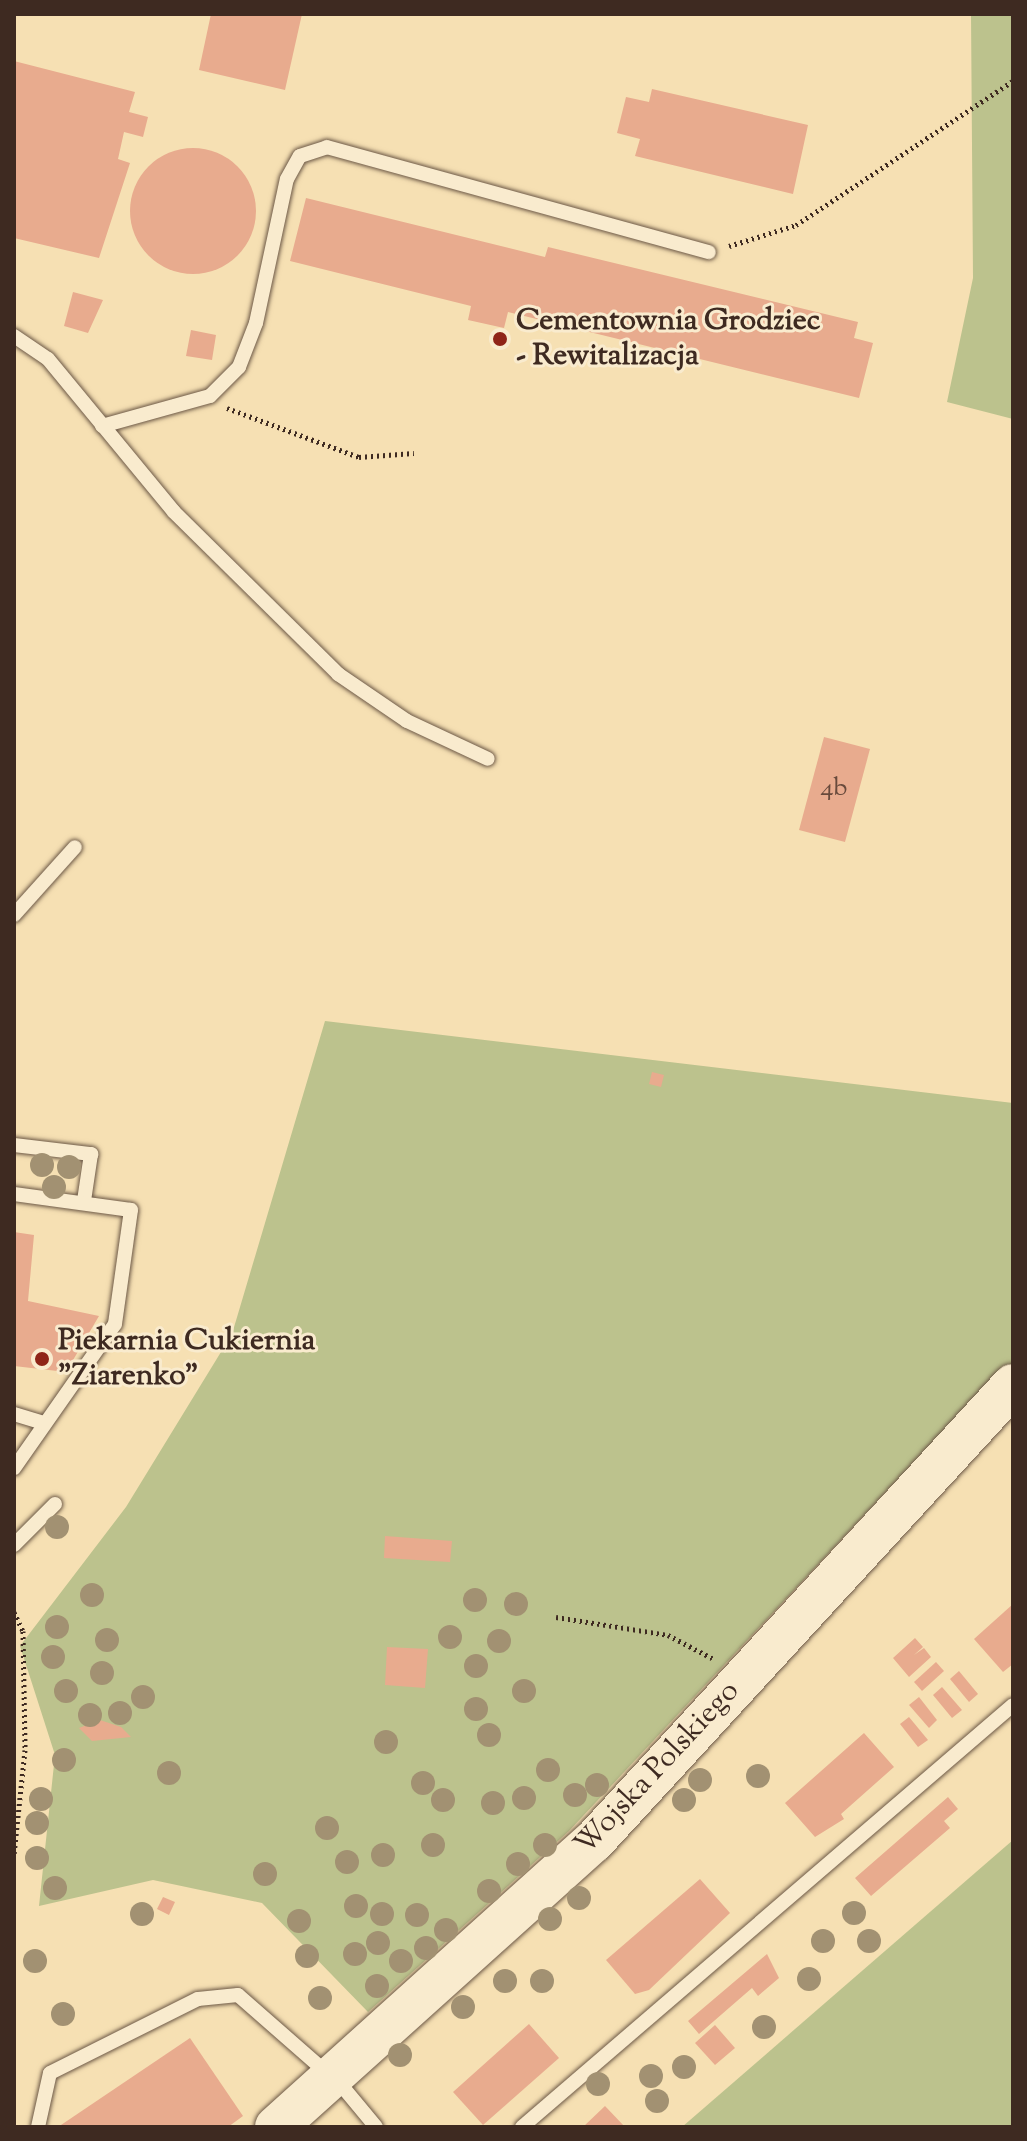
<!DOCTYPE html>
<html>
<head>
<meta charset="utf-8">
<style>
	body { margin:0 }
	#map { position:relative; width:1027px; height:2141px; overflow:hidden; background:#f6e0b3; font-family:"Sorts Mill Goudy",serif }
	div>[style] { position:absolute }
	.green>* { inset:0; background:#bcc28d }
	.building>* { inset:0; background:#e8ab8e }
	.round { border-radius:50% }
	.path>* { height:5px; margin-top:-2.5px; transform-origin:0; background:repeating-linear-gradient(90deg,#3e2a21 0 2px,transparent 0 6px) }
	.roads { filter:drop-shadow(0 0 2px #6c5846) drop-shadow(0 0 2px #6c5846) }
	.lane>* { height:14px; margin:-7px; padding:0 7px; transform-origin:7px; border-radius:7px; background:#f9ebce }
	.secondary>* { height:42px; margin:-21px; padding:0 21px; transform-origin:21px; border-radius:21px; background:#f9ebce }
	.trees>* { width:24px; height:24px; margin:-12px; border-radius:50%; background:#a29172 }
	.dots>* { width:22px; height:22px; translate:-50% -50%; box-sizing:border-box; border:4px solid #f9ebce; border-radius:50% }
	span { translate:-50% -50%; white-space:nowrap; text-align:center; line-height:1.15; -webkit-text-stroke:6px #f9ebce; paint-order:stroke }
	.number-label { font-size:26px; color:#684a3c }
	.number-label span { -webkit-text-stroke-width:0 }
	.poi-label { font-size:30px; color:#3e2a21; font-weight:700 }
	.left { translate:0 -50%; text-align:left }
	.street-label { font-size:30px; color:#3e2a21 }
	.frame { position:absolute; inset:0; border:16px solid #3e2a21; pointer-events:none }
</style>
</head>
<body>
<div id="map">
	<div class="green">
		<i style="clip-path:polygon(971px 14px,1013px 14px,1013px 419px,947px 402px,973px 278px)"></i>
		<i style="clip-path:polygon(325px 1021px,1013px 1103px,1013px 1367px,982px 1389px,569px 1831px,368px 2012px,262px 1903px,153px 1880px,39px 1906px,55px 1755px,20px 1646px,126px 1507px,232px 1334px)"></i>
		<i style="clip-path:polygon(1013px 1840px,1013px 2127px,682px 2127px)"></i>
	</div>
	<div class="building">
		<i style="clip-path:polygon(211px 14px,302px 14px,285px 90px,199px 70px)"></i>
		<i style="clip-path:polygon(14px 61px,135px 92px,129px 112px,148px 117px,143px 137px,124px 132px,118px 159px,130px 163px,99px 258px,14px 238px)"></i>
		<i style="clip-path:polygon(652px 89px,808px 125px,793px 194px,635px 156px,640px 139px,617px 133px,626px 97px,649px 102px)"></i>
		<i class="round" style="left:130px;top:148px;width:126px;height:126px"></i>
		<i style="clip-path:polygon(306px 198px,545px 257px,548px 247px,858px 322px,854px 338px,873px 343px,859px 398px,508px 312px,504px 328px,468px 320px,471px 306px,290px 261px)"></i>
		<i style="clip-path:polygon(73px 292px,103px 300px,88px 333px,64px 326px)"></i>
		<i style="clip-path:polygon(191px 330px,216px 335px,212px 360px,186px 356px)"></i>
		<i style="clip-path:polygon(824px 737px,870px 749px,845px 842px,799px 830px)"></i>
		<i style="clip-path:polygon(652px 1072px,664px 1075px,661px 1087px,649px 1084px)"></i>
		<i style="clip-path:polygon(14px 1232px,34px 1235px,28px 1301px,99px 1316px,66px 1372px,14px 1366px)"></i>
		<i style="clip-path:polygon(385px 1536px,452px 1541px,450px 1562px,384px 1558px)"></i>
		<i style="clip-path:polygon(1013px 1604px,1013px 1664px,1003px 1672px,974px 1639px)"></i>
		<i style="clip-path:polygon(915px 1638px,923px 1647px,914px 1655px,924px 1648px,931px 1657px,909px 1677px,893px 1658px)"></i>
		<i style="clip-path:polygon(387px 1647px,428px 1649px,425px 1688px,385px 1685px)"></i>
		<i style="clip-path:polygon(936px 1662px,944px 1671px,922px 1691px,914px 1682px)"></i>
		<i style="clip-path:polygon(959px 1671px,978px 1694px,969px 1702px,950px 1679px)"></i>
		<i style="clip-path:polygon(942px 1687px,962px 1710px,952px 1718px,933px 1695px)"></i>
		<i style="clip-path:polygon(919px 1697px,937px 1720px,929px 1728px,909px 1705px)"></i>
		<i style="clip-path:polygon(909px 1717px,928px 1740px,918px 1747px,900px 1724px)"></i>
		<i style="clip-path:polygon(100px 1720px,121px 1727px,131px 1737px,92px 1741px,79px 1728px)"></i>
		<i style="clip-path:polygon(864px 1733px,894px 1767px,841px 1814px,844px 1819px,815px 1837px,785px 1803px)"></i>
		<i style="clip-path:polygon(948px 1797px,958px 1809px,944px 1821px,950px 1828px,871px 1896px,855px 1878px)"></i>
		<i style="clip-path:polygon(700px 1879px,730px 1913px,649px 1990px,635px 1994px,606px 1960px)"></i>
		<i style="clip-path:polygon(163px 1897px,175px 1902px,169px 1915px,157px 1909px)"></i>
		<i style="clip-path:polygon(767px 1954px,779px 1978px,758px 1996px,752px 1988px,699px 2034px,688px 2021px)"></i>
		<i style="clip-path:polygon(529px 2024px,559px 2058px,483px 2125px,453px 2092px)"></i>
		<i style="clip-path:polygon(715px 2025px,735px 2048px,715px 2065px,695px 2043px)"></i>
		<i style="clip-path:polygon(190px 2038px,243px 2116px,228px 2127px,58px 2127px)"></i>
		<i style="clip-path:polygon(605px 2106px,625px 2127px,583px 2127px)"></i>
	</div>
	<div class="path">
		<i style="left:729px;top:246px;width:70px;rotate:-17.4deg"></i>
		<i style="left:796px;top:225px;width:260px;rotate:-33.6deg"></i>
		<i style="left:227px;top:408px;width:141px;rotate:20.4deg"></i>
		<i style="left:359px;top:457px;width:55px;rotate:-4.2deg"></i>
		<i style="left:14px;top:1612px;width:21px;rotate:65deg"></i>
		<i style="left:23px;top:1631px;width:119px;rotate:89deg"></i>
		<i style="left:25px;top:1750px;width:105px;rotate:96deg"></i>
		<i style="left:556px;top:1617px;width:113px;rotate:9.1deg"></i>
		<i style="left:668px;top:1635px;width:50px;rotate:27.6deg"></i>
	</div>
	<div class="roads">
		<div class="lane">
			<i style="left:14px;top:336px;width:41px;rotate:34.1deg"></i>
			<i style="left:48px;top:359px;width:198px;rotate:50.5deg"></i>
			<i style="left:174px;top:512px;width:231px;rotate:44.6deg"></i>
			<i style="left:338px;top:674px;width:83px;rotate:34.3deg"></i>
			<i style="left:407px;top:721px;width:89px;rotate:25.1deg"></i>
			<i style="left:102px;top:426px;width:112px;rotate:-15.5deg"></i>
			<i style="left:210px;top:396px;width:41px;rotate:-45deg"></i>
			<i style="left:239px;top:367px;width:47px;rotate:-68.9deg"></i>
			<i style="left:256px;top:323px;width:147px;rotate:-77.9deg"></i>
			<i style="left:287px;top:179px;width:26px;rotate:-61deg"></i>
			<i style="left:300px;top:156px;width:28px;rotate:-18deg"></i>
			<i style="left:327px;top:147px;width:396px;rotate:15.4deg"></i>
			<i style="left:14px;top:915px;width:91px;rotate:-48.1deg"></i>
			<i style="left:14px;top:1145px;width:78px;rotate:6.7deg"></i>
			<i style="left:91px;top:1154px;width:48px;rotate:98.5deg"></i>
			<i style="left:14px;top:1194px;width:118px;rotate:7.8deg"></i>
			<i style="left:131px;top:1210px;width:115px;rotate:98deg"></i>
			<i style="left:115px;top:1324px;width:176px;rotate:125deg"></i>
			<i style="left:14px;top:1414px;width:31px;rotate:17deg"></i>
			<i style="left:14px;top:1545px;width:58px;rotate:-45deg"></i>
			<i style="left:38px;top:2127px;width:55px;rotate:-77.5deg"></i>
			<i style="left:50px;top:2073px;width:165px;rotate:-26.6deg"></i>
			<i style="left:198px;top:1999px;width:40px;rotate:-5.7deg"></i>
			<i style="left:238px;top:1995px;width:138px;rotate:41.2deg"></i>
			<i style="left:342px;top:2086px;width:53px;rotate:50.3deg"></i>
			<i style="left:522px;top:2127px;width:647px;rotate:-40.68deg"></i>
		</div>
		<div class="secondary">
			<i style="left:276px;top:2127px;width:428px;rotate:-42deg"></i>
			<i style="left:594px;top:1841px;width:619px;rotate:-47.42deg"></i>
		</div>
	</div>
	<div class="trees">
		<i style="left:42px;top:1165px"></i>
		<i style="left:69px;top:1167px"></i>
		<i style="left:54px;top:1187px"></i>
		<i style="left:57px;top:1527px"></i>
		<i style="left:92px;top:1595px"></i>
		<i style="left:475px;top:1600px"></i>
		<i style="left:516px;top:1604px"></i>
		<i style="left:57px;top:1627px"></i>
		<i style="left:450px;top:1637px"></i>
		<i style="left:107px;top:1640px"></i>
		<i style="left:499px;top:1641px"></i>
		<i style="left:53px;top:1657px"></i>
		<i style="left:476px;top:1666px"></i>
		<i style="left:102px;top:1673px"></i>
		<i style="left:66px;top:1691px"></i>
		<i style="left:524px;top:1691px"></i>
		<i style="left:143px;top:1697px"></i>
		<i style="left:476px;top:1709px"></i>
		<i style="left:120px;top:1713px"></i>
		<i style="left:90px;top:1715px"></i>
		<i style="left:489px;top:1735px"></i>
		<i style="left:386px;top:1742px"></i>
		<i style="left:64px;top:1760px"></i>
		<i style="left:548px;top:1770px"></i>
		<i style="left:169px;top:1773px"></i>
		<i style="left:758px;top:1776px"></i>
		<i style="left:700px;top:1780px"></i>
		<i style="left:423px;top:1783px"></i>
		<i style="left:597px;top:1785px"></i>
		<i style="left:575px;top:1795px"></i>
		<i style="left:524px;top:1798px"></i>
		<i style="left:41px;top:1799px"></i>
		<i style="left:443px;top:1800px"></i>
		<i style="left:684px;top:1800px"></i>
		<i style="left:493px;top:1803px"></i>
		<i style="left:37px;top:1823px"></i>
		<i style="left:327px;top:1828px"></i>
		<i style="left:433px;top:1845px"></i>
		<i style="left:545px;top:1845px"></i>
		<i style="left:383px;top:1855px"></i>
		<i style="left:37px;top:1858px"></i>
		<i style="left:347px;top:1862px"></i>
		<i style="left:518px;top:1864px"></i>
		<i style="left:265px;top:1874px"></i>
		<i style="left:55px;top:1888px"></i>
		<i style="left:489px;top:1891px"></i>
		<i style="left:579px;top:1898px"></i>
		<i style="left:356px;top:1906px"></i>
		<i style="left:854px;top:1913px"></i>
		<i style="left:142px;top:1914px"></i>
		<i style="left:382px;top:1914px"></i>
		<i style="left:417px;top:1915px"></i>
		<i style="left:550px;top:1919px"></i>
		<i style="left:299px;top:1921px"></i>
		<i style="left:446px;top:1930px"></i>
		<i style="left:823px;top:1941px"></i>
		<i style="left:869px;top:1941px"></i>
		<i style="left:378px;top:1943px"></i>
		<i style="left:426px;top:1948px"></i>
		<i style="left:355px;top:1954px"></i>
		<i style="left:307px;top:1956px"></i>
		<i style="left:35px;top:1961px"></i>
		<i style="left:401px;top:1961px"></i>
		<i style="left:809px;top:1979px"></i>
		<i style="left:505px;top:1981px"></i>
		<i style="left:542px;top:1981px"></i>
		<i style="left:377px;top:1986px"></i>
		<i style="left:320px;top:1998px"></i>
		<i style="left:463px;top:2007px"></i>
		<i style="left:63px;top:2014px"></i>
		<i style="left:764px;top:2027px"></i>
		<i style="left:400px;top:2055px"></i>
		<i style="left:684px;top:2067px"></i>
		<i style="left:651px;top:2076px"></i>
		<i style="left:598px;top:2084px"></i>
		<i style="left:657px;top:2101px"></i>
	</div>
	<div class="dots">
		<i style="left:500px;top:339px;background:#8f2418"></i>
		<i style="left:42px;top:1359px;background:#8f2418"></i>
	</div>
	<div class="number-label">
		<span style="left:834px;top:789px">4b</span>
	</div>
	<div class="poi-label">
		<span class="left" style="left:516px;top:339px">Cementownia Grodziec<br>- Rewitalizacja</span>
		<span class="left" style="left:58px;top:1359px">Piekarnia Cukiernia<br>"Ziarenko"</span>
	</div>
	<div class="street-label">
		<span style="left:658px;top:1769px;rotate:-47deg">Wojska Polskiego</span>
	</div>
	<div class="frame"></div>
</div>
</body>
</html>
